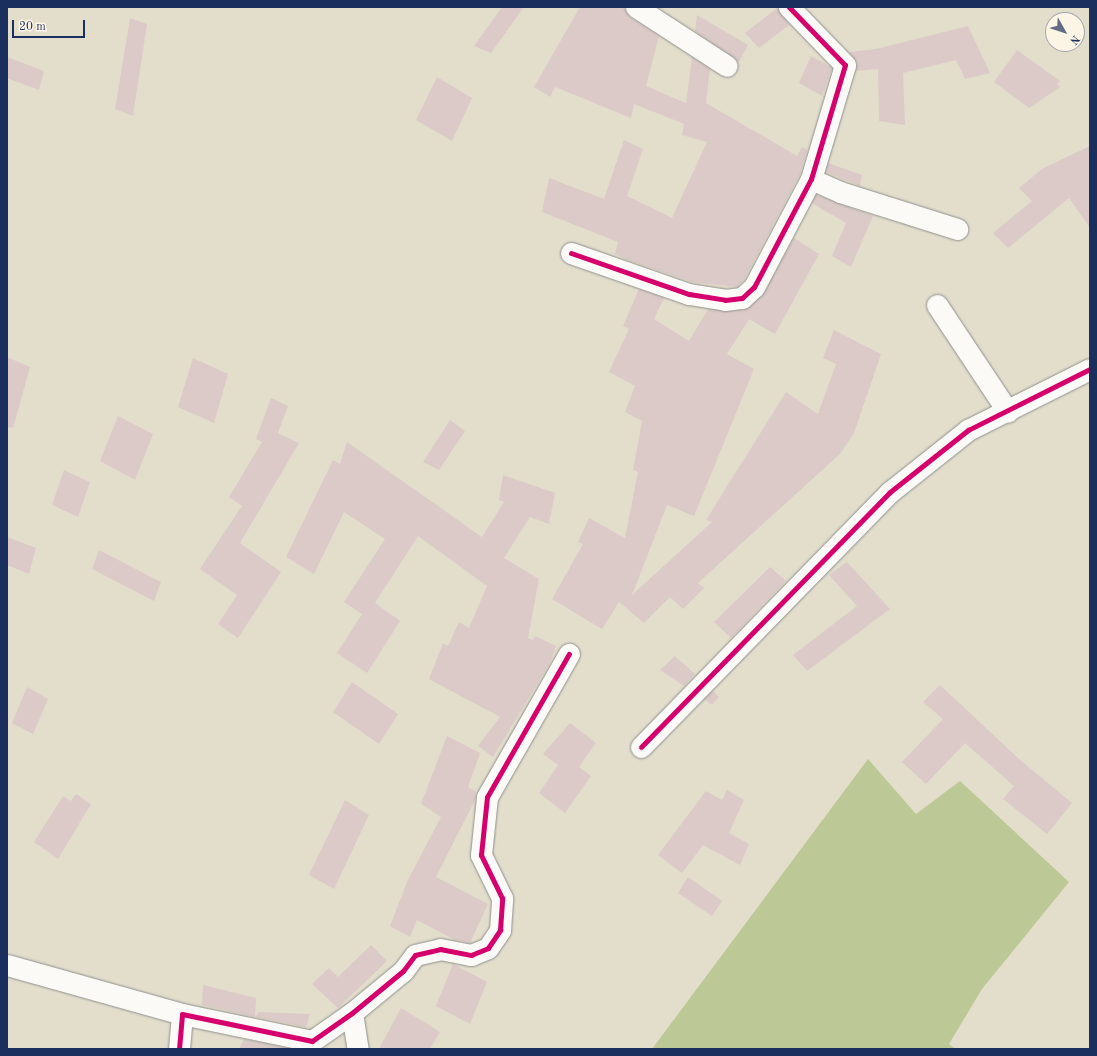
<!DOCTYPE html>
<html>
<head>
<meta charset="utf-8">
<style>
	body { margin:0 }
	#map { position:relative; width:1097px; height:1056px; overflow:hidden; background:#e3decc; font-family:"Old Standard TT",serif }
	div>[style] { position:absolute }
	.forest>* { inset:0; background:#bcc895 }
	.building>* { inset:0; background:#dbcac7 }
	.roads { filter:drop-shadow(0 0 1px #8f908e) drop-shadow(0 0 1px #8f908e) }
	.street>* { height:21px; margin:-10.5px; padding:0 10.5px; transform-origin:10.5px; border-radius:10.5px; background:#fbfaf7 }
	.cycleway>* { height:5px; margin:-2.5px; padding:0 2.5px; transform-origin:2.5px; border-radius:2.5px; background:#d6006c }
	span { translate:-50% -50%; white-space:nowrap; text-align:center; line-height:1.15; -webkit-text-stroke:4px #fcf5e5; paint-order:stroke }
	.frame { position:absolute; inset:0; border:8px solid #1b2f5e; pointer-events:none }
	.north { position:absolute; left:1045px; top:12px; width:40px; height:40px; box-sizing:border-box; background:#fcf5e5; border:1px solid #a2a6af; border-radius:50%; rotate:129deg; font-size:11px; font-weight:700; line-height:16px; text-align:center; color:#1b2f5e }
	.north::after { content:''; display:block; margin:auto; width:14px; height:18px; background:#616c84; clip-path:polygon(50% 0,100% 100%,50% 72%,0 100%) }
	.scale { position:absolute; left:12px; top:20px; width:73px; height:18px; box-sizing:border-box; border:2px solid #1b2f5e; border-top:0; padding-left:5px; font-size:12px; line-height:14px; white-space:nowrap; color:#1b2f5e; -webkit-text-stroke:3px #fcf5e5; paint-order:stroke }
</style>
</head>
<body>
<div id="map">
	<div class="forest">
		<i style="clip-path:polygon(868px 759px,916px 814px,960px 781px,1069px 882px,982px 989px,949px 1044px,955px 1049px,652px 1049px)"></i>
	</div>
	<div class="building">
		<i style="clip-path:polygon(502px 7px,524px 7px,491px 53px,474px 46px)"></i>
		<i style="clip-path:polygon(580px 7px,624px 7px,629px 17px,659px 36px,646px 86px,686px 103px,692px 57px,710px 69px,706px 103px,797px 156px,802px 147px,807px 150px,800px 174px,744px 280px,737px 287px,692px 282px,628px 260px,615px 254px,618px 242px,542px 212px,549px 178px,604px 199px,624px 140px,643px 149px,627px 196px,672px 218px,707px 142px,682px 135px,684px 124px,634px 104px,631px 118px,555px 87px,550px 97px,534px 87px)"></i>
		<i style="clip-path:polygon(777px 8px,789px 25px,759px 48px,745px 33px)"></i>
		<i style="clip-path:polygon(697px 15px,748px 45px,739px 62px,695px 31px)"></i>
		<i style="clip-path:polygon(130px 18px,147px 24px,133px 116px,115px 109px)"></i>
		<i style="clip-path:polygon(968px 26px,990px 73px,965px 79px,956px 60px,903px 73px,905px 125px,879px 121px,878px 69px,856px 71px,857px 62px,849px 52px,876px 49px)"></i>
		<i style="clip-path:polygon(1017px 50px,1060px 81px,1057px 84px,1060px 87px,1029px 108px,994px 82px)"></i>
		<i style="clip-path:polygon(811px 56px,832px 68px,822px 96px,799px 83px)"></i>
		<i style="clip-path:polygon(7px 57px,44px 71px,39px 90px,7px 78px)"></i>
		<i style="clip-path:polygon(437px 77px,472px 98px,452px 141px,416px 120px)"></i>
		<i style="clip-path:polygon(1090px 146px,1090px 228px,1069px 198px,1008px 248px,993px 233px,1032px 201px,1019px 188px,1042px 169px)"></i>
		<i style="clip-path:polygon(828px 163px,862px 175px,860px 186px,826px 172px)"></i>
		<i style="clip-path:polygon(816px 195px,873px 216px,851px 267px,832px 256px,846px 223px,812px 203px)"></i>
		<i style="clip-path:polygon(794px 238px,819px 254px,775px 334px,749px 319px,727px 354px,754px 369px,694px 516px,667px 505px,632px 595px,712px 522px,706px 520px,786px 392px,818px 414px,836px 364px,823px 358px,834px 330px,881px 354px,854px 433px,840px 454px,698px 583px,704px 588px,683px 609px,670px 597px,644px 623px,619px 602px,602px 629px,552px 599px,583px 544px,578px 542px,589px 518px,625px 538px,638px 472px,633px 470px,642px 421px,625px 412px,635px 386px,609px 372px,629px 329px,623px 326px,639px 289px,664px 298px,654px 319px,689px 341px,708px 309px,743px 310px,762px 296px)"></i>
		<i style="clip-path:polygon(7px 357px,30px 367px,13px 428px,7px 427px)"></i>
		<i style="clip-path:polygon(193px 358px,228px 374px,214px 423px,178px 407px)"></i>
		<i style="clip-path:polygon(271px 398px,288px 406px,278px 433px,299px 443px,240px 543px,281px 572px,238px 638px,218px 624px,237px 595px,200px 569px,242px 506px,229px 497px,262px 442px,256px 439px)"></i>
		<i style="clip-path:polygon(118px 416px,153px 434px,135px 480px,100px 461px)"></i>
		<i style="clip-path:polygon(450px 420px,465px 431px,439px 470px,423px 462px)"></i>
		<i style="clip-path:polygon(347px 442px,482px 537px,504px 502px,499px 500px,503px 475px,555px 493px,549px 524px,530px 517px,504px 558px,539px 579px,528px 638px,533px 640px,535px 636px,556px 646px,550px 663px,493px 757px,478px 746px,500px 717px,429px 679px,443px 643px,448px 646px,459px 622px,469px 628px,487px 586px,418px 536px,375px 603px,400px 621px,367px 673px,337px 653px,362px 614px,344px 602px,385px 539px,344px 512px,314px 574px,286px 557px,333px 460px,340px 464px)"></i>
		<i style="clip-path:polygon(64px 470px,90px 482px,78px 517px,52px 505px)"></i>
		<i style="clip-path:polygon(7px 537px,36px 548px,29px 574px,7px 565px)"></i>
		<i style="clip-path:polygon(99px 550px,161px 582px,154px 601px,92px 569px)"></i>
		<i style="clip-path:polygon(847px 562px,890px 609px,807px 671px,793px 655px,857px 606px,829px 575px)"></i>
		<i style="clip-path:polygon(770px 567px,786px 581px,731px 638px,714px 622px)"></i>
		<i style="clip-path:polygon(675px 656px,695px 674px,684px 686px,660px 670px)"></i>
		<i style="clip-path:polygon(352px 682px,398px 714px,379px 744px,333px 712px)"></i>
		<i style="clip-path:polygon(940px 685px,1019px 759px,1072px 803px,1047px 834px,1003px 799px,1014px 786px,965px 743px,926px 784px,902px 762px,943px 719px,923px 702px)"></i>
		<i style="clip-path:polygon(27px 687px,48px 699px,33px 734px,12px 723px)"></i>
		<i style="clip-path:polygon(713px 691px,719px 697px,712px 705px,704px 699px)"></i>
		<i style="clip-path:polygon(570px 723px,596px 743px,579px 767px,591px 776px,565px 813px,539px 793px,558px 765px,543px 754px)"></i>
		<i style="clip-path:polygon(447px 736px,480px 753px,468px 787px,476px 792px,475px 800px,436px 877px,488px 904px,470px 943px,455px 940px,417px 920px,410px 937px,390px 926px,407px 882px,441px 817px,421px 804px)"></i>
		<i style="clip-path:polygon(727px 790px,744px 800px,729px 833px,749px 844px,740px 865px,703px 845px,682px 873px,658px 855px,706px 791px,722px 800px)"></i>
		<i style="clip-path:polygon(76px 794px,91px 804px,58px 859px,34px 842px,63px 796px,71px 801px)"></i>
		<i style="clip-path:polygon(345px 800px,369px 815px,334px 889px,309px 875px)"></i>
		<i style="clip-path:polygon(688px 877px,722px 901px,712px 916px,678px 893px)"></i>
		<i style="clip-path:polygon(371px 945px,387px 961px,338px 1008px,312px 984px,329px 968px,338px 977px)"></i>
		<i style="clip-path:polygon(453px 964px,487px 982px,470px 1024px,436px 1006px)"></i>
		<i style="clip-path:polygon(203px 985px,256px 998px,255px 1017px,202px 1005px)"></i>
		<i style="clip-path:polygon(401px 1008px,440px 1032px,430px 1049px,379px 1049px)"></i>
		<i style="clip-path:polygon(258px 1012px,310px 1014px,306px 1027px,256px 1017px)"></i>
		<i style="clip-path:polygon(244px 1039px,292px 1049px,239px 1049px)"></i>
	</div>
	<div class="roads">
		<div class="street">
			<i style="left:636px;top:7px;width:108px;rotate:33deg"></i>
			<i style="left:811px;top:179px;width:32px;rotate:24deg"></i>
			<i style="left:840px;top:192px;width:123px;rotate:17.5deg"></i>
			<i style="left:571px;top:253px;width:125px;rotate:19.2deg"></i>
			<i style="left:689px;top:294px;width:36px;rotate:9deg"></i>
			<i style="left:725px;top:300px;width:17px;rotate:-7deg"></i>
			<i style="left:742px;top:298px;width:16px;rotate:-43deg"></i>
			<i style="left:754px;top:287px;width:122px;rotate:-62.2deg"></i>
			<i style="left:811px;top:179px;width:119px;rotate:-73.4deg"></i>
			<i style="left:845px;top:65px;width:81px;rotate:-134deg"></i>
			<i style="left:937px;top:305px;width:128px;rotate:56.4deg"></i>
			<i style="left:641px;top:747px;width:356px;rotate:-45.7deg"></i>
			<i style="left:890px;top:492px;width:100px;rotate:-38.5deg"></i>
			<i style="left:968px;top:430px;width:136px;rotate:-26.6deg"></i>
			<i style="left:7px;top:965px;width:182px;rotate:15.6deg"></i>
			<i style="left:352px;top:1013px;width:36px;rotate:81deg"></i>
			<i style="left:179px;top:1049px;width:35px;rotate:-85deg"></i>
			<i style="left:182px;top:1014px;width:133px;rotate:11.7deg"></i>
			<i style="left:312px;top:1041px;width:49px;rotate:-35deg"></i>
			<i style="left:352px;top:1013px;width:66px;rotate:-39.5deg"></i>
			<i style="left:403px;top:971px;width:20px;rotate:-53deg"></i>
			<i style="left:415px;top:955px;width:26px;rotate:-13deg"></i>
			<i style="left:440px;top:949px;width:32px;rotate:11deg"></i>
			<i style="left:471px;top:955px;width:18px;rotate:-22deg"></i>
			<i style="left:488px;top:948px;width:22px;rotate:-56deg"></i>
			<i style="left:500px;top:930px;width:32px;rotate:-86deg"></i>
			<i style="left:502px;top:898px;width:48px;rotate:-116deg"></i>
			<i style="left:481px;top:855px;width:58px;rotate:-84.1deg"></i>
			<i style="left:487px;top:797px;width:165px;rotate:-60.2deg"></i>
		</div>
	</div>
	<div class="cycleway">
		<i style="left:571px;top:253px;width:125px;rotate:19.2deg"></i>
		<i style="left:689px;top:294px;width:36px;rotate:9deg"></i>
		<i style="left:725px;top:300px;width:17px;rotate:-7deg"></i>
		<i style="left:742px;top:298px;width:16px;rotate:-43deg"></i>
		<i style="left:754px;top:287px;width:122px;rotate:-62.2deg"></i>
		<i style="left:811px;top:179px;width:119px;rotate:-73.4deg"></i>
		<i style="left:845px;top:65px;width:81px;rotate:-134deg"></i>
		<i style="left:641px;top:747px;width:356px;rotate:-45.7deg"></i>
		<i style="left:890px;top:492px;width:100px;rotate:-38.5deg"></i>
		<i style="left:968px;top:430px;width:136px;rotate:-26.6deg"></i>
		<i style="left:179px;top:1049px;width:35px;rotate:-85deg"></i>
		<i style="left:182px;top:1014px;width:133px;rotate:11.7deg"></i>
		<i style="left:312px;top:1041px;width:49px;rotate:-35deg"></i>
		<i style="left:352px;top:1013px;width:66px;rotate:-39.5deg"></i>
		<i style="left:403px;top:971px;width:20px;rotate:-53deg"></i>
		<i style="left:415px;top:955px;width:26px;rotate:-13deg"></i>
		<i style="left:440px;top:949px;width:32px;rotate:11deg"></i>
		<i style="left:471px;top:955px;width:18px;rotate:-22deg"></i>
		<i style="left:488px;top:948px;width:22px;rotate:-56deg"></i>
		<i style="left:500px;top:930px;width:32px;rotate:-86deg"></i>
		<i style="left:502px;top:898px;width:48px;rotate:-116deg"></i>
		<i style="left:481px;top:855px;width:58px;rotate:-84.1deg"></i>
		<i style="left:487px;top:797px;width:165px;rotate:-60.2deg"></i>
	</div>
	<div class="frame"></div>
	<div class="north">N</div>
	<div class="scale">20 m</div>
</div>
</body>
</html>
